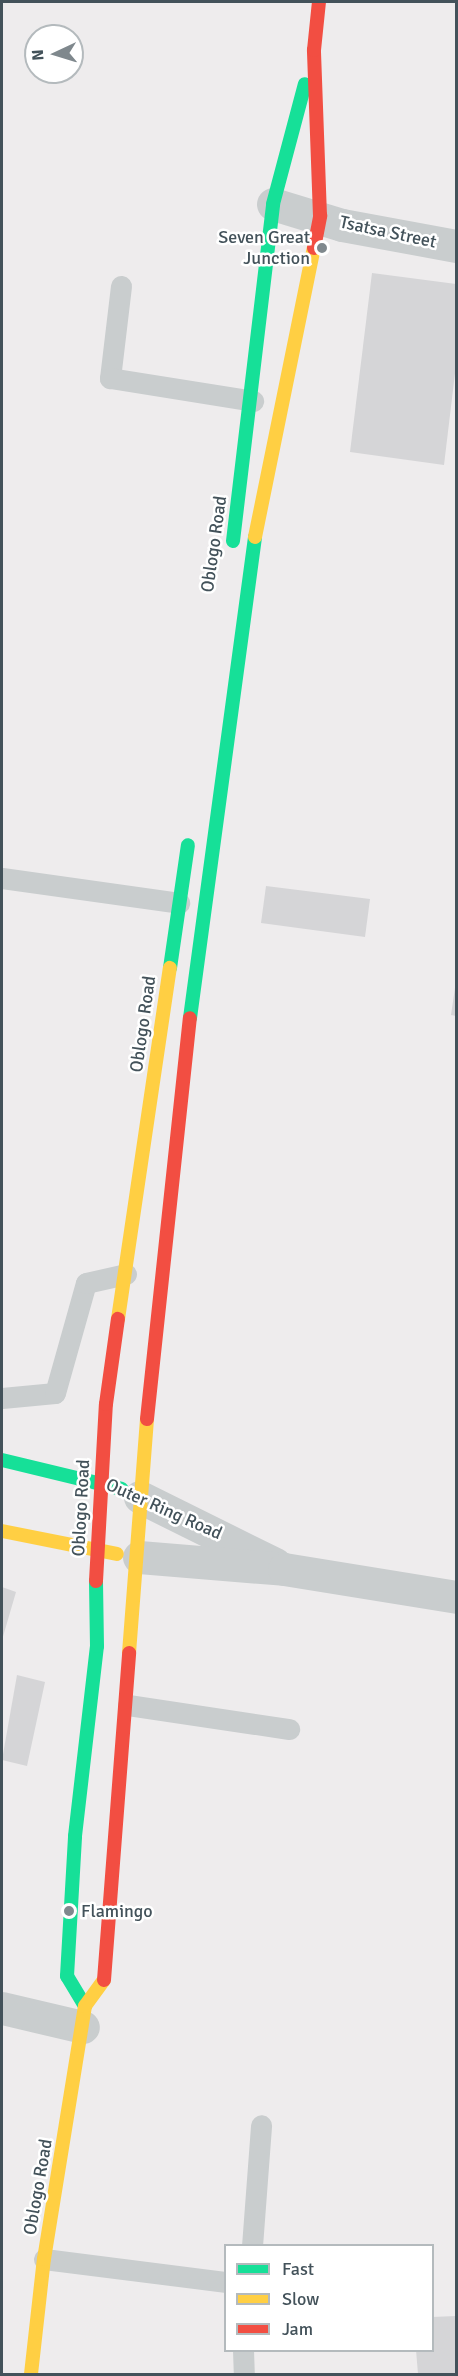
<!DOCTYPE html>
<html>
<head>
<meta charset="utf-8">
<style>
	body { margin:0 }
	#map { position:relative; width:458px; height:2376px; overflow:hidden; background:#eeeced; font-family:Signika,sans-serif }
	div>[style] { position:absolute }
	.building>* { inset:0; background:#d5d5d7 }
	.lane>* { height:21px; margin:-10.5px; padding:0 10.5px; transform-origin:10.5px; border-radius:10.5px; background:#c9cdce }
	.street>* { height:33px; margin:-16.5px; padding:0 16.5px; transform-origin:16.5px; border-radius:16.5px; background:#c9cdce }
	.fast>* { height:14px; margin:-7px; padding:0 7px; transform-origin:7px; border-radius:7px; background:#16e098 }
	.slow>* { height:14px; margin:-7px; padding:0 7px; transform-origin:7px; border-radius:7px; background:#ffcf43 }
	.jam>* { height:14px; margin:-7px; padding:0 7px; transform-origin:7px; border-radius:7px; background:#f24e42 }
	.dots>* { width:16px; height:16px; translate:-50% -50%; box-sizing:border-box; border:3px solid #fff; border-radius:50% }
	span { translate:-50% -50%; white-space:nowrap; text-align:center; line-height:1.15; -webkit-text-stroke:5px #fff; paint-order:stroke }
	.street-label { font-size:18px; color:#43525a }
	.poi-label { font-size:18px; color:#43525a }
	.right { translate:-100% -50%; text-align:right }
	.left { translate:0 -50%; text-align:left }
	.frame { position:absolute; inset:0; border:3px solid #43525a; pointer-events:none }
	.legend { position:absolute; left:224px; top:2244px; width:210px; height:108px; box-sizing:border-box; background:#fff; border:2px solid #b4babd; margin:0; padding:8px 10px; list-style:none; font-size:18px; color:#43525a }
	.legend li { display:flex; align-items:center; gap:12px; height:30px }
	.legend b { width:30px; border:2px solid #b4babd }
	.north { position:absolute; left:24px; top:24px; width:60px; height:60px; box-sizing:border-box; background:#fff; border:2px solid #b4babd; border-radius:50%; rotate:266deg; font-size:16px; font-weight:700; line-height:24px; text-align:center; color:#43525a }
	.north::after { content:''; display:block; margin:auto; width:21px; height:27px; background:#7f888d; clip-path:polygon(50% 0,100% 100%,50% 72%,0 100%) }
</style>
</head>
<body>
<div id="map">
	<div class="building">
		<i style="clip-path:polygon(372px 273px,456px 284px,456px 365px,444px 465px,350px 452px)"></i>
		<i style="clip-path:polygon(266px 886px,370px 899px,365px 937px,261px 923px)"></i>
		<i style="clip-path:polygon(456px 981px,456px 1016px,451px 1015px)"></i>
		<i style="clip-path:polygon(2px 1587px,16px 1592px,2px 1640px)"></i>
		<i style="clip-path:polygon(17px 1675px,45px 1682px,27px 1766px,2px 1760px)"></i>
		<i style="clip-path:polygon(456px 2316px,456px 2374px,418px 2374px,416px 2350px,432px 2350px,432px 2317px)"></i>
	</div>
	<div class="lane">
		<i style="left:121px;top:286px;width:93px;rotate:96.8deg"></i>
		<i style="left:110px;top:378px;width:145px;rotate:9.1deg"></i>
		<i style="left:2px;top:878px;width:179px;rotate:8deg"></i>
		<i style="left:2px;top:1398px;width:53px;rotate:-5.4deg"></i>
		<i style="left:55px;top:1393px;width:114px;rotate:-74.3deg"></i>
		<i style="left:86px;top:1283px;width:41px;rotate:-12.7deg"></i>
		<i style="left:128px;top:1705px;width:163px;rotate:8.5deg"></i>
		<i style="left:252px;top:2246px;width:121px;rotate:-85.7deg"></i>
		<i style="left:44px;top:2259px;width:182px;rotate:7.2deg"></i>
		<i style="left:243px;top:2350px;width:24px;rotate:88deg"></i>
	</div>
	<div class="street">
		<i style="left:273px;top:204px;width:72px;rotate:16.9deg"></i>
		<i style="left:342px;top:225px;width:116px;rotate:10.4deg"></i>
		<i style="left:140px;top:1497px;width:151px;rotate:26.4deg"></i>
		<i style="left:139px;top:1557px;width:145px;rotate:4.7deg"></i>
		<i style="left:284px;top:1569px;width:174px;rotate:9.2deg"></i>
		<i style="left:2px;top:2008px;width:83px;rotate:13.2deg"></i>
	</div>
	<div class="fast">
		<i style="left:233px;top:541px;width:339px;rotate:-83.2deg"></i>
		<i style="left:273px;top:204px;width:124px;rotate:-75.1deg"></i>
		<i style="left:170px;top:968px;width:124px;rotate:-81.7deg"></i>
		<i style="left:190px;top:1018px;width:485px;rotate:-82.3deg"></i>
		<i style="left:2px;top:1460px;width:123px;rotate:13.6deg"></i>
		<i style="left:85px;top:2006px;width:35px;rotate:-121deg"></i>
		<i style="left:67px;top:1976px;width:140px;rotate:-86.7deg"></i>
		<i style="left:75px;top:1836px;width:191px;rotate:-83.4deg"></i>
		<i style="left:97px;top:1646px;width:65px;rotate:-90.9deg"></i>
	</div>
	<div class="slow">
		<i style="left:255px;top:537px;width:295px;rotate:-78.5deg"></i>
		<i style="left:118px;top:1319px;width:355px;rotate:-81.6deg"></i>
		<i style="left:2px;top:1531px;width:117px;rotate:11.3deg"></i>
		<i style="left:129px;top:1653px;width:235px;rotate:-85.6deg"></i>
		<i style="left:31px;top:2374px;width:116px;rotate:-83.6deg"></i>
		<i style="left:44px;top:2259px;width:256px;rotate:-80.8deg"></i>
		<i style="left:85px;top:2006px;width:32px;rotate:-54deg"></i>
	</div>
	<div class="jam">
		<i style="left:314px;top:248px;width:33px;rotate:-79deg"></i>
		<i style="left:320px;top:216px;width:166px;rotate:-92.1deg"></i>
		<i style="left:314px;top:50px;width:48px;rotate:-84.1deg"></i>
		<i style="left:147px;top:1419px;width:403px;rotate:-83.9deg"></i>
		<i style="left:96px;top:1581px;width:177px;rotate:-86.8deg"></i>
		<i style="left:106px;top:1404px;width:86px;rotate:-82deg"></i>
		<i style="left:104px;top:1980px;width:328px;rotate:-85.6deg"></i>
	</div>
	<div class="dots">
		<i style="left:322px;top:248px;background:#7f888d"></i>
		<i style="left:69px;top:1911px;background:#7f888d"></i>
	</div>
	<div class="street-label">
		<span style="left:388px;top:232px;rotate:12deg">Tsatsa Street</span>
		<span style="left:214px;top:544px;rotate:-82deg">Oblogo Road</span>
		<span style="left:143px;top:1024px;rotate:-82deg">Oblogo Road</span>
		<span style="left:81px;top:1508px;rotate:-87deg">Oblogo Road</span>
		<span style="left:164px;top:1509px;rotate:24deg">Outer Ring Road</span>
		<span style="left:38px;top:2187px;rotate:-80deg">Oblogo Road</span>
	</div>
	<div class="poi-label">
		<span class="right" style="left:310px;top:248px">Seven Great<br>Junction</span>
		<span class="left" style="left:81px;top:1911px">Flamingo</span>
	</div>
	<div class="frame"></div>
	<ul class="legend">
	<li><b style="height:8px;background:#16e098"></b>Fast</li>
	<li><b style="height:8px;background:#ffcf43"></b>Slow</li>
	<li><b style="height:8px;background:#f24e42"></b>Jam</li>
	</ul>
	<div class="north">N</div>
</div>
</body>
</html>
